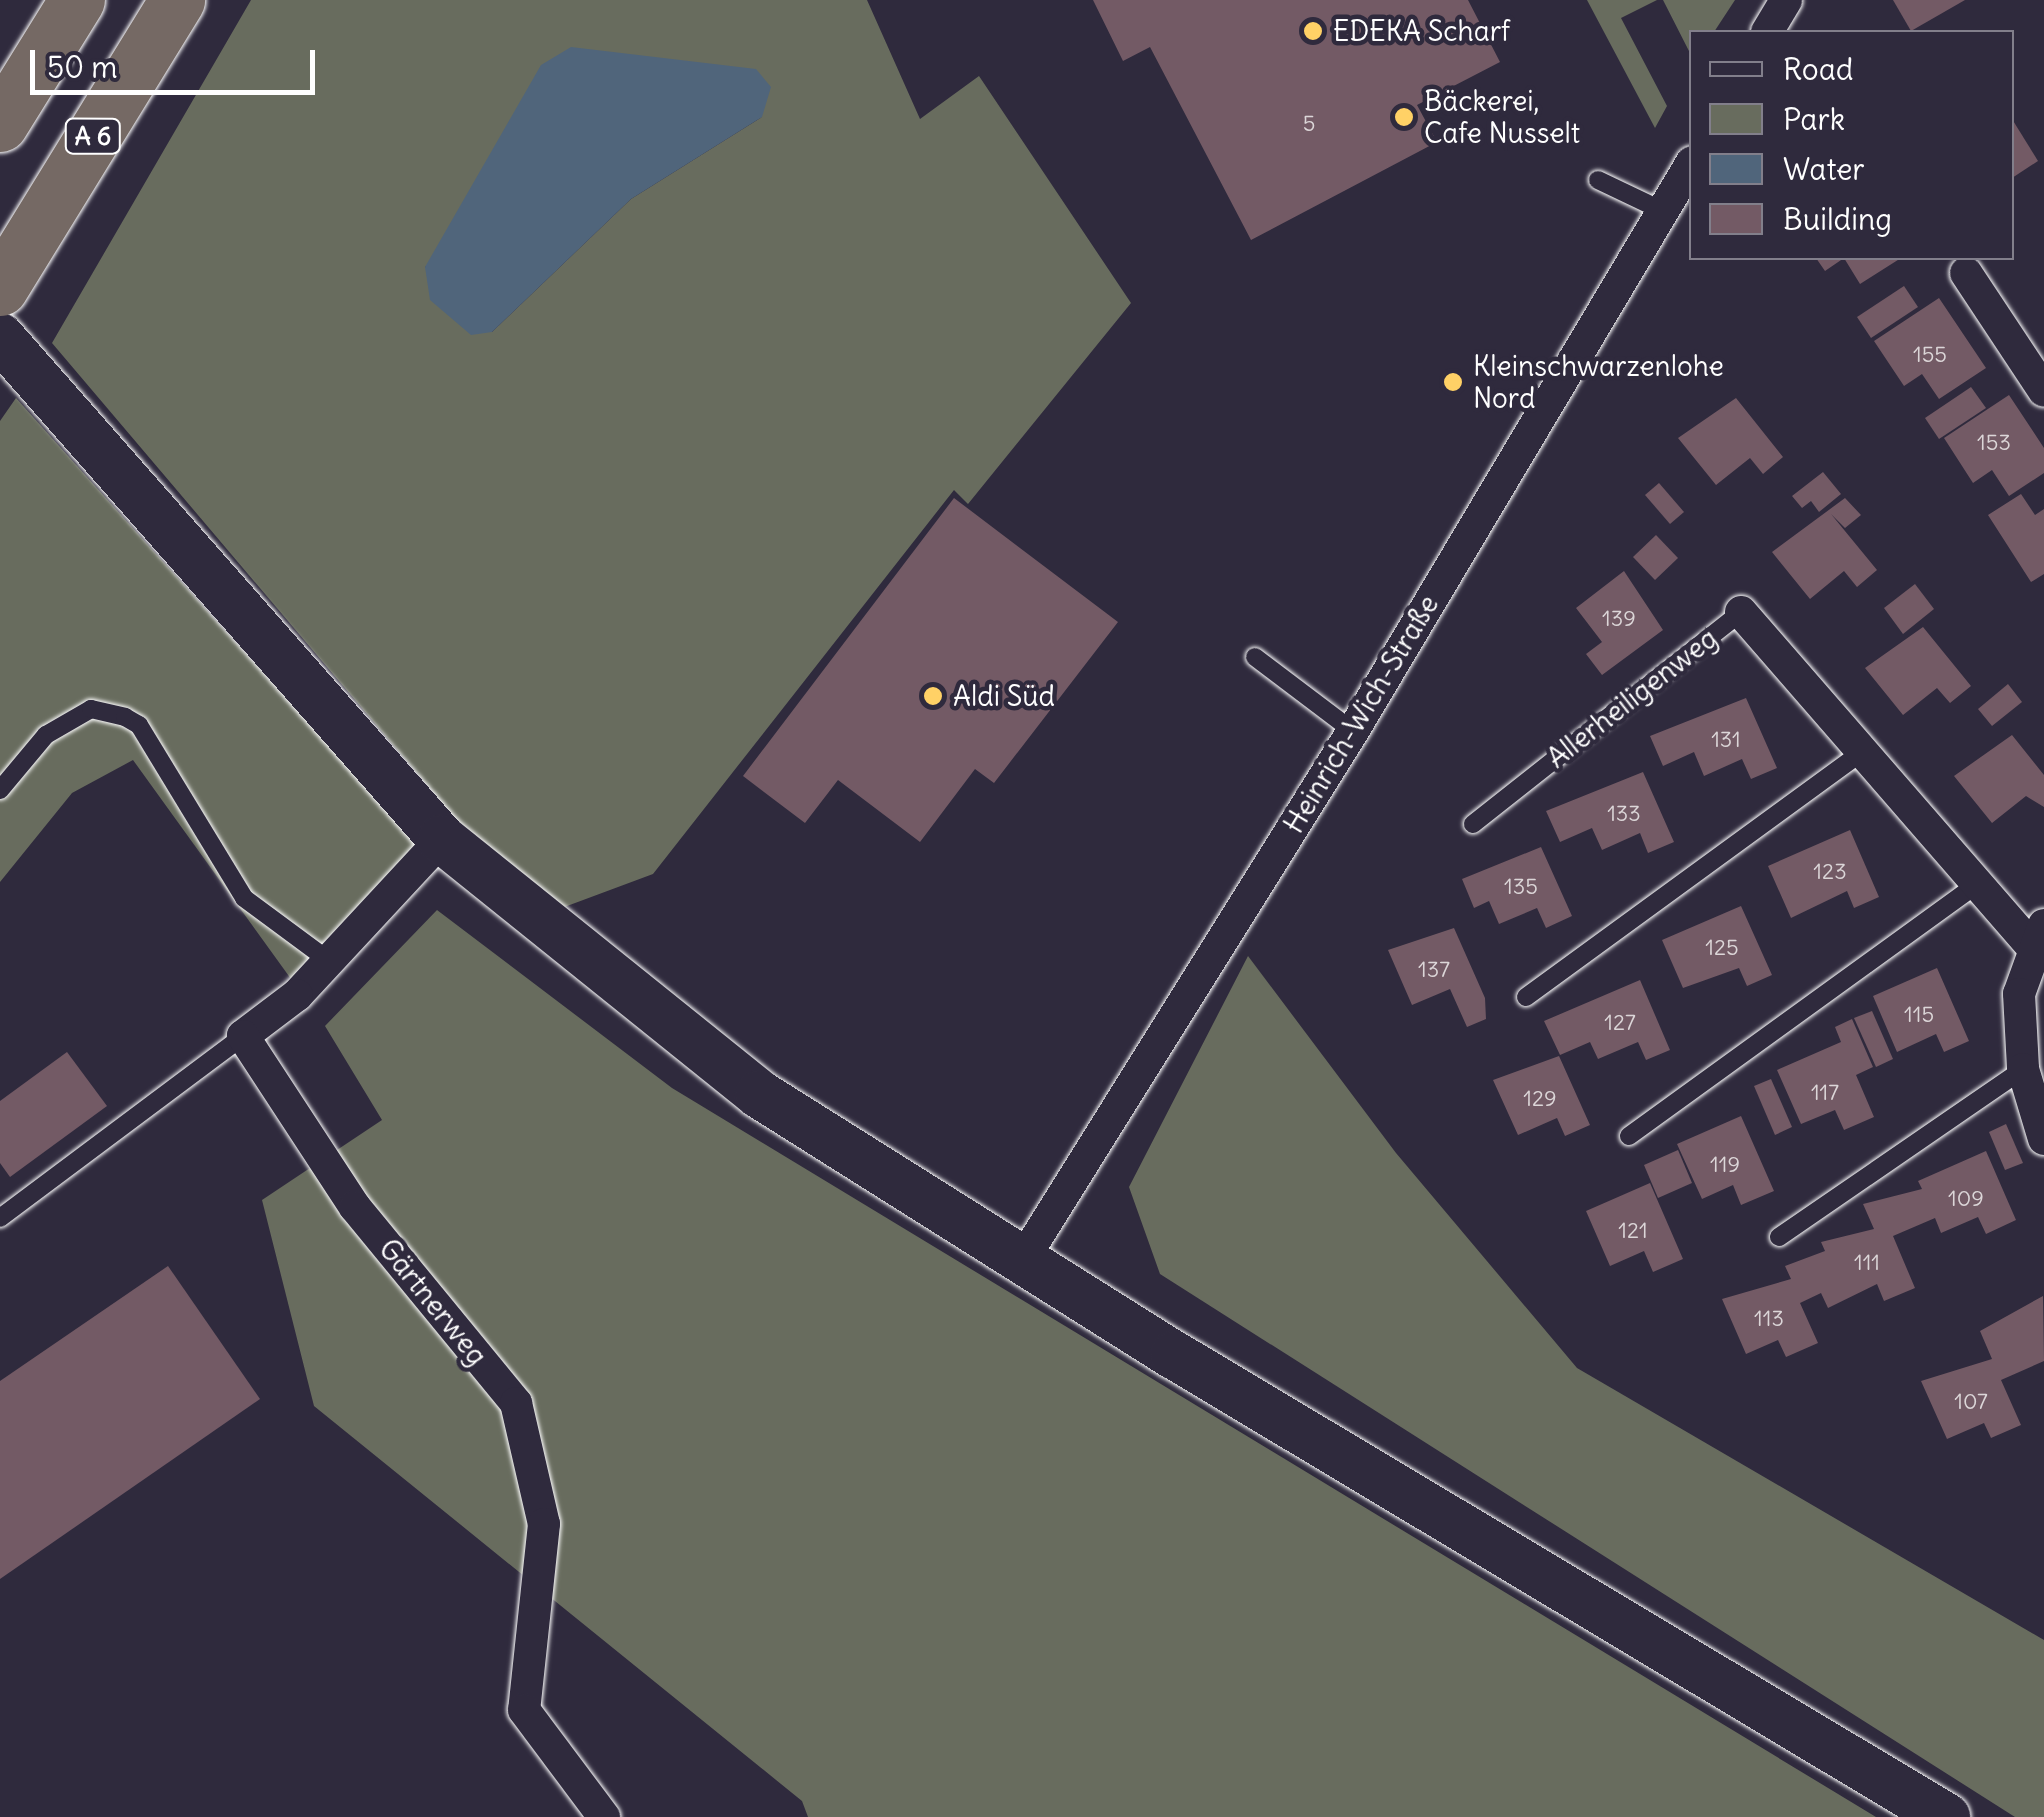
<!DOCTYPE html>
<html>
<head>
<meta charset="utf-8">
<style>
	body { margin:0 }
	#map { position:relative; width:2044px; height:1817px; overflow:hidden; background:#2f2a3d; font-family:Delius,sans-serif }
	div>[style] { position:absolute }
	.green>* { inset:0; background:#686c5e }
	.water>* { inset:0; background:#50657b }
	.building>* { inset:0; background:#735a65 }
	.roads { filter:drop-shadow(0 0 2px #fff) drop-shadow(0 0 2px #fff) }
	.service>* { height:18px; margin:-9px; padding:0 9px; transform-origin:9px; border-radius:9px; background:#2f2a3d }
	.minor>* { height:32px; margin:-16px; padding:0 16px; transform-origin:16px; border-radius:16px; background:#2f2a3d }
	.secondary>* { height:48px; margin:-24px; padding:0 24px; transform-origin:24px; border-radius:24px; background:#2f2a3d }
	.motorway>* { height:55px; margin:-27.5px; padding:0 27.5px; transform-origin:27.5px; border-radius:27.5px; background:#756964 }
	.dots>* { width:28px; height:28px; translate:-50% -50%; box-sizing:border-box; border:5px solid #2f2a3d; border-radius:50% }
	span { translate:-50% -50%; white-space:nowrap; text-align:center; line-height:1.15; -webkit-text-stroke:9px #2f2a3d; paint-order:stroke }
	.number-label { font-size:22px; color:#dcd6d8 }
	.number-label span { -webkit-text-stroke-width:0 }
	.shield-label span { padding:2px 8px; background:#2f2a3d; border:2px solid; border-radius:8px; -webkit-text-stroke-width:0 }
	.shield-label { font-size:25px; color:#fff; font-weight:700 }
	.poi-label { font-size:28px; color:#fff }
	.left { translate:0 -50%; text-align:left }
	.street-label { font-size:28px; color:#fff }
	.legend { position:absolute; left:1689px; top:30px; width:325px; height:230px; box-sizing:border-box; background:#2f2a3d; border:2px solid #827f8b; margin:0; padding:12px 18px; list-style:none; font-size:30px; color:#fff }
	.legend li { display:flex; align-items:center; gap:20px; height:50px }
	.legend b { width:50px; border:2px solid #827f8b }
	.scale { position:absolute; left:30px; top:50px; width:285px; height:45px; box-sizing:border-box; border:5px solid #fff; border-top:0; padding-left:12px; font-size:30px; line-height:35px; white-space:nowrap; color:#fff; -webkit-text-stroke:8px #2f2a3d; paint-order:stroke }
</style>
</head>
<body>
<div id="map">
	<div class="green">
		<i style="clip-path:polygon(evenodd,251px 0,867px 0,920px 119px,979px 76px,1131px 303px,968px 504px,954px 490px,653px 874px,559px 909px,467px 832px,52px 343px,251px 0,762px 117px,631px 199px,492px 332px,425px 267px,762px 117px)"></i>
		<i style="clip-path:polygon(1587px 0,1657px 0,1621px 18px,1667px 106px,1655px 128px)"></i>
		<i style="clip-path:polygon(1663px 0,1735px 0,1714px 32px,1692px 32px,1691px 55px)"></i>
		<i style="clip-path:polygon(16px 398px,417px 844px,291px 979px,133px 760px,72px 793px,0 882px,0 421px)"></i>
		<i style="clip-path:polygon(437px 910px,672px 1088px,1876px 1817px,808px 1817px,802px 1801px,314px 1406px,262px 1200px,382px 1120px,325px 1026px)"></i>
		<i style="clip-path:polygon(1248px 956px,1396px 1153px,1577px 1368px,2044px 1640px,2044px 1817px,2015px 1817px,1160px 1274px,1129px 1187px)"></i>
	</div>
	<div class="water">
		<i style="clip-path:polygon(571px 47px,756px 69px,771px 87px,762px 117px,631px 199px,492px 332px,471px 335px,430px 300px,425px 267px,541px 65px)"></i>
	</div>
	<div class="building">
		<i style="clip-path:polygon(1093px 0,1468px 0,1500px 62px,1417px 105px,1437px 142px,1251px 240px,1150px 47px,1123px 61px)"></i>
		<i style="clip-path:polygon(1893px 0,1965px 0,1911px 31px)"></i>
		<i style="clip-path:polygon(2012px 119px,2038px 161px,2012px 178px)"></i>
		<i style="clip-path:polygon(1816px 258px,1901px 258px,1860px 284px,1844px 258px,1825px 271px)"></i>
		<i style="clip-path:polygon(1904px 286px,1918px 307px,1871px 338px,1857px 317px)"></i>
		<i style="clip-path:polygon(1939px 298px,1986px 368px,1939px 399px,1922px 374px,1904px 386px,1874px 341px)"></i>
		<i style="clip-path:polygon(1971px 387px,1986px 408px,1939px 439px,1925px 418px)"></i>
		<i style="clip-path:polygon(2009px 395px,2044px 448px,2044px 473px,2009px 496px,1992px 470px,1973px 483px,1944px 438px)"></i>
		<i style="clip-path:polygon(1736px 398px,1783px 457px,1763px 474px,1750px 458px,1716px 485px,1678px 438px)"></i>
		<i style="clip-path:polygon(1823px 472px,1841px 494px,1819px 512px,1811px 501px,1802px 508px,1792px 496px)"></i>
		<i style="clip-path:polygon(1659px 483px,1684px 512px,1670px 524px,1645px 495px)"></i>
		<i style="clip-path:polygon(2021px 494px,2035px 515px,2044px 509px,2044px 574px,2031px 582px,1988px 515px)"></i>
		<i style="clip-path:polygon(954px 498px,1118px 622px,994px 783px,975px 769px,920px 842px,838px 780px,805px 823px,743px 776px)"></i>
		<i style="clip-path:polygon(1845px 498px,1861px 515px,1845px 528px,1831px 514px,1877px 570px,1857px 587px,1844px 571px,1810px 599px,1772px 552px)"></i>
		<i style="clip-path:polygon(1656px 535px,1678px 558px,1655px 580px,1633px 557px)"></i>
		<i style="clip-path:polygon(1624px 571px,1663px 630px,1602px 675px,1586px 654px,1602px 642px,1576px 608px)"></i>
		<i style="clip-path:polygon(1915px 584px,1934px 609px,1903px 634px,1884px 608px)"></i>
		<i style="clip-path:polygon(1923px 627px,1971px 686px,1950px 703px,1937px 688px,1903px 715px,1865px 668px)"></i>
		<i style="clip-path:polygon(2008px 684px,2022px 702px,1992px 726px,1978px 709px)"></i>
		<i style="clip-path:polygon(1746px 698px,1777px 768px,1751px 779px,1742px 759px,1704px 776px,1694px 752px,1663px 766px,1650px 736px)"></i>
		<i style="clip-path:polygon(2012px 735px,2044px 775px,2044px 807px,2026px 796px,1992px 823px,1954px 776px)"></i>
		<i style="clip-path:polygon(1643px 772px,1674px 842px,1648px 853px,1640px 833px,1602px 850px,1592px 828px,1560px 842px,1546px 811px)"></i>
		<i style="clip-path:polygon(1850px 830px,1879px 897px,1854px 908px,1847px 891px,1791px 918px,1768px 866px)"></i>
		<i style="clip-path:polygon(1541px 847px,1572px 916px,1546px 928px,1537px 908px,1499px 924px,1489px 901px,1474px 908px,1462px 879px)"></i>
		<i style="clip-path:polygon(1741px 906px,1772px 975px,1747px 986px,1739px 968px,1683px 988px,1662px 940px)"></i>
		<i style="clip-path:polygon(1454px 928px,1485px 998px,1486px 1019px,1467px 1027px,1450px 989px,1412px 1005px,1388px 950px)"></i>
		<i style="clip-path:polygon(1937px 968px,1969px 1041px,1944px 1052px,1936px 1034px,1897px 1052px,1873px 996px)"></i>
		<i style="clip-path:polygon(1640px 980px,1670px 1050px,1646px 1060px,1638px 1042px,1598px 1059px,1590px 1042px,1560px 1055px,1544px 1021px)"></i>
		<i style="clip-path:polygon(1872px 1011px,1893px 1059px,1876px 1067px,1854px 1018px)"></i>
		<i style="clip-path:polygon(1852px 1019px,1873px 1067px,1856px 1075px,1874px 1117px,1844px 1130px,1835px 1110px,1801px 1124px,1777px 1070px,1841px 1042px,1835px 1027px)"></i>
		<i style="clip-path:polygon(67px 1052px,107px 1106px,10px 1177px,0 1163px,0 1101px)"></i>
		<i style="clip-path:polygon(1559px 1056px,1590px 1125px,1565px 1136px,1557px 1118px,1518px 1135px,1493px 1080px)"></i>
		<i style="clip-path:polygon(1771px 1079px,1792px 1127px,1775px 1135px,1754px 1086px)"></i>
		<i style="clip-path:polygon(1741px 1116px,1774px 1191px,1741px 1205px,1733px 1185px,1702px 1199px,1677px 1144px)"></i>
		<i style="clip-path:polygon(2006px 1124px,2023px 1163px,2005px 1170px,1989px 1132px)"></i>
		<i style="clip-path:polygon(1678px 1150px,1692px 1183px,1658px 1198px,1644px 1165px)"></i>
		<i style="clip-path:polygon(1986px 1151px,2016px 1220px,1986px 1234px,1978px 1217px,1941px 1233px,1935px 1218px,1893px 1236px,1915px 1288px,1884px 1301px,1877px 1284px,1828px 1308px,1821px 1293px,1800px 1303px,1818px 1343px,1786px 1357px,1778px 1340px,1746px 1354px,1722px 1299px,1791px 1279px,1785px 1266px,1825px 1251px,1821px 1242px,1874px 1229px,1863px 1204px,1922px 1189px,1918px 1181px)"></i>
		<i style="clip-path:polygon(1650px 1183px,1683px 1259px,1653px 1272px,1644px 1251px,1610px 1266px,1586px 1211px)"></i>
		<i style="clip-path:polygon(168px 1266px,260px 1399px,0 1579px,0 1381px)"></i>
		<i style="clip-path:polygon(2043px 1296px,2044px 1361px,2001px 1380px,2021px 1425px,1991px 1438px,1984px 1423px,1947px 1439px,1921px 1381px,1992px 1359px,1980px 1331px)"></i>
	</div>
	<div class="roads">
		<div class="service">
			<i style="left:1598px;top:180px;width:72px;rotate:25.5deg"></i>
			<i style="left:1255px;top:657px;width:123px;rotate:37.1deg"></i>
			<i style="left:0;top:790px;width:72px;rotate:-50.1deg"></i>
			<i style="left:46px;top:735px;width:52px;rotate:-30deg"></i>
			<i style="left:91px;top:709px;width:35px;rotate:13deg"></i>
			<i style="left:125px;top:717px;width:16px;rotate:30deg"></i>
			<i style="left:139px;top:725px;width:202px;rotate:58.7deg"></i>
			<i style="left:244px;top:898px;width:106px;rotate:36.5deg"></i>
			<i style="left:1473px;top:824px;width:342px;rotate:-38.3deg"></i>
			<i style="left:1526px;top:997px;width:417px;rotate:-36.1deg"></i>
			<i style="left:1629px;top:1136px;width:430px;rotate:-35.9deg"></i>
			<i style="left:0;top:1218px;width:304px;rotate:-36.8deg"></i>
			<i style="left:1779px;top:1237px;width:296px;rotate:-34.5deg"></i>
		</div>
		<div class="minor">
			<i style="left:1767px;top:32px;width:37px;rotate:-59deg"></i>
			<i style="left:1966px;top:273px;width:141px;rotate:56.5deg"></i>
			<i style="left:1741px;top:612px;width:441px;rotate:49deg"></i>
			<i style="left:442px;top:839px;width:213px;rotate:132.9deg"></i>
			<i style="left:297px;top:995px;width:68px;rotate:142.8deg"></i>
			<i style="left:243px;top:1036px;width:204px;rotate:56.8deg"></i>
			<i style="left:355px;top:1207px;width:254px;rotate:50.6deg"></i>
			<i style="left:516px;top:1403px;width:124px;rotate:77deg"></i>
			<i style="left:544px;top:1524px;width:187px;rotate:96.1deg"></i>
			<i style="left:524px;top:1710px;width:134px;rotate:53.2deg"></i>
			<i style="left:2044px;top:925px;width:73px;rotate:109.9deg"></i>
			<i style="left:2019px;top:994px;width:75px;rotate:86.9deg"></i>
			<i style="left:2023px;top:1069px;width:73px;rotate:73.3deg"></i>
			<i style="left:1022px;top:1261px;width:625px;rotate:-58.01deg"></i>
			<i style="left:1353px;top:731px;width:662px;rotate:-59.21deg"></i>
		</div>
		<div class="secondary">
			<i style="left:0;top:337px;width:669px;rotate:48.64deg"></i>
			<i style="left:442px;top:839px;width:407px;rotate:38.8deg"></i>
			<i style="left:759px;top:1094px;width:490px;rotate:32.2deg"></i>
			<i style="left:1174px;top:1355px;width:900px;rotate:30.9deg"></i>
		</div>
		<div class="motorway">
			<i style="left:0;top:124px;width:146px;rotate:-58.2deg"></i>
			<i style="left:0;top:288px;width:338px;rotate:-58.4deg"></i>
		</div>
	</div>
	<div class="dots">
		<i style="left:1313px;top:31px;background:#ffd166"></i>
		<i style="left:1404px;top:117px;background:#ffd166"></i>
		<i style="left:1453px;top:382px;background:#ffd166"></i>
		<i style="left:933px;top:696px;background:#ffd166"></i>
	</div>
	<div class="number-label">
		<span style="left:1309px;top:124px">5</span>
		<span style="left:1930px;top:355px">155</span>
		<span style="left:1994px;top:443px">153</span>
		<span style="left:1619px;top:619px">139</span>
		<span style="left:1726px;top:740px">131</span>
		<span style="left:1624px;top:814px">133</span>
		<span style="left:1830px;top:872px">123</span>
		<span style="left:1521px;top:887px">135</span>
		<span style="left:1722px;top:948px">125</span>
		<span style="left:1434px;top:970px">137</span>
		<span style="left:1919px;top:1015px">115</span>
		<span style="left:1620px;top:1023px">127</span>
		<span style="left:1825px;top:1093px">117</span>
		<span style="left:1540px;top:1099px">129</span>
		<span style="left:1725px;top:1165px">119</span>
		<span style="left:1966px;top:1199px">109</span>
		<span style="left:1633px;top:1231px">121</span>
		<span style="left:1867px;top:1263px">111</span>
		<span style="left:1769px;top:1319px">113</span>
		<span style="left:1971px;top:1402px">107</span>
	</div>
	<div class="shield-label">
		<span style="left:93px;top:136px">A 6</span>
	</div>
	<div class="poi-label">
		<span class="left" style="left:1333px;top:31px">EDEKA Scharf</span>
		<span class="left" style="left:1424px;top:117px">Bäckerei,<br>Cafe Nusselt</span>
		<span class="left" style="left:1473px;top:382px">Kleinschwarzenlohe<br>Nord</span>
		<span class="left" style="left:953px;top:696px">Aldi Süd</span>
	</div>
	<div class="street-label">
		<span style="left:1632px;top:698px;rotate:-38deg">Allerheiligenweg</span>
		<span style="left:1361px;top:714px;rotate:-59deg">Heinrich-Wich-Straße</span>
		<span style="left:433px;top:1302px;rotate:51deg">Gärtnerweg</span>
	</div>
	<ul class="legend">
	<li><b style="height:12px;background:#2f2a3d"></b>Road</li>
	<li><b style="height:28px;background:#686c5e"></b>Park</li>
	<li><b style="height:28px;background:#50657b"></b>Water</li>
	<li><b style="height:28px;background:#735a65"></b>Building</li>
	</ul>
	<div class="scale">50 m</div>
</div>
</body>
</html>
